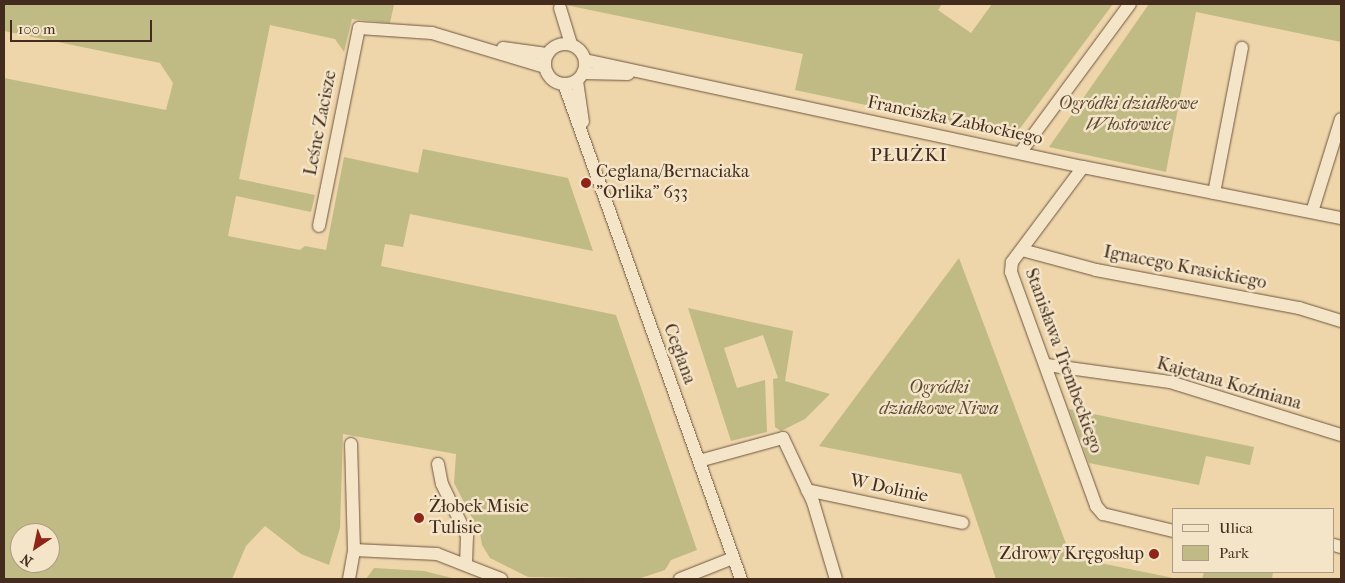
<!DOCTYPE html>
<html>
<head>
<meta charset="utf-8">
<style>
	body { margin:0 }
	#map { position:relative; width:1345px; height:583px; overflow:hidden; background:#eed5aa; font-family:"IM FELL French Canon",serif }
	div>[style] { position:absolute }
	.green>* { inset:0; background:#c0bb84 }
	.roads { filter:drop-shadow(0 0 1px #6e5640) drop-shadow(0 0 1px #6e5640) }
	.minor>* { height:12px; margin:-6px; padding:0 6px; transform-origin:6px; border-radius:6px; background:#f4e4c8 }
	.minor>.ring { margin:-6px; padding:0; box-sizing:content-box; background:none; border:12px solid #f4e4c8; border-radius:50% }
	.dots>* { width:14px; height:14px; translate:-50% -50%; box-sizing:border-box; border:2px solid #f4e4c8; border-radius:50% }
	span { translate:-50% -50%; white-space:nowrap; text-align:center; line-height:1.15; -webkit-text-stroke:5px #f4e4c8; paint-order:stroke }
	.park-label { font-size:18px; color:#5c4932; font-style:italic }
	.street-label { font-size:18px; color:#432c1d }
	.poi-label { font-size:18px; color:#432c1d }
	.left { translate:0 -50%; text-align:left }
	.right { translate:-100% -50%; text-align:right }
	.neighbourhood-label { font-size:19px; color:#432c1d; letter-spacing:1px }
	.frame { position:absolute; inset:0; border:5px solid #432c1d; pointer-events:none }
	.legend { position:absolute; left:1172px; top:508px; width:162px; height:65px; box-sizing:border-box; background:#f4e4c8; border:1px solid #ad9a84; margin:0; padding:6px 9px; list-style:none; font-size:15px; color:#432c1d }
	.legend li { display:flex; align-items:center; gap:10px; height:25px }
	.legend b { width:25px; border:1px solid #ad9a84 }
	.north { position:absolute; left:10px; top:523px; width:50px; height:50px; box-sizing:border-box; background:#f4e4c8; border:1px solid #ad9a84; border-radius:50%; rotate:214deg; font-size:14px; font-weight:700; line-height:20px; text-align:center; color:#432c1d }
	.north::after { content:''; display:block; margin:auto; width:18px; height:22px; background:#8f2418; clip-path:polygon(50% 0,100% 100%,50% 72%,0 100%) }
	.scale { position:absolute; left:10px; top:20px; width:142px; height:22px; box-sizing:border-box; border:2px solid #432c1d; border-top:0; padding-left:6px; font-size:15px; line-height:18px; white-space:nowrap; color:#432c1d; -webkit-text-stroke:4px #f4e4c8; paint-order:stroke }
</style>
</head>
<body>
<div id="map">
	<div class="green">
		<i style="clip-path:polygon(evenodd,4px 4px,394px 5px,390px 23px,352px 19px,344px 52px,335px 39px,270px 25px,239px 179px,315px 195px,311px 212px,236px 196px,228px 236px,300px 250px,305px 246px,326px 250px,344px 157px,418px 173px,423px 149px,568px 178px,593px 251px,410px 214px,403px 247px,385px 244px,381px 266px,616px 315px,697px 550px,671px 560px,665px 570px,638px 579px,528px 577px,490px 558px,482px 545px,480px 533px,454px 483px,456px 454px,343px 434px,340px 528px,329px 565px,301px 554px,265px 526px,246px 546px,232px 579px,4px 579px,4px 78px,166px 110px,173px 83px,160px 63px,4px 31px,4px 4px,20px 533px,50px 533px,50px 563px,20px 563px,20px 533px)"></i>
		<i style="clip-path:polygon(561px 4px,942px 4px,938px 10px,971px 33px,992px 4px,1113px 4px,1018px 131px,1008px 135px,795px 90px,803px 54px)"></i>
		<i style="clip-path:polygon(1149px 4px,1341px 4px,1341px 42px,1196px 12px,1166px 172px,1049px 147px)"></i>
		<i style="clip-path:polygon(959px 258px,1071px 557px,1178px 579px,996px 579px,961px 474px,819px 446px)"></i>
		<i style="clip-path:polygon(688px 308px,793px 331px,785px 381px,830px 394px,805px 419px,781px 431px,775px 427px,773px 379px,778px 378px,763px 335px,724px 348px,737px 388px,765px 380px,767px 432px,731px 441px)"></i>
		<i style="clip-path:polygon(1069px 409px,1254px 447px,1250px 465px,1206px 456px,1199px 485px,1089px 463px)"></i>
		<i style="clip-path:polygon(374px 568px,424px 571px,456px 579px,366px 579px)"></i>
		<i style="clip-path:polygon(1204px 572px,1273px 572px,1272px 579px,1202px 579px)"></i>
	</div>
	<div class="roads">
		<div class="minor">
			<i style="left:560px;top:8px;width:38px;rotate:73deg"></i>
			<i class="ring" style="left:545px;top:44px;width:28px;height:28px"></i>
			<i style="left:503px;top:48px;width:44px;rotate:7.8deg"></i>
			<i style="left:585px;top:60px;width:509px;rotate:12.13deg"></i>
			<i style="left:1083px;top:167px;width:263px;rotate:11.2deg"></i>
			<i style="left:583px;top:73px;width:45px;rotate:1.3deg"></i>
			<i style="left:577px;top:81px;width:41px;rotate:81.7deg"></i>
			<i style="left:564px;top:84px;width:526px;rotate:70.32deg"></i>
			<i style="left:1020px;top:153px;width:185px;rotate:-53.6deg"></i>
			<i style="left:1083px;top:167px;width:119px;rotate:126.8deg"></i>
			<i style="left:1012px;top:262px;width:10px;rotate:96deg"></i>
			<i style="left:1011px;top:272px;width:249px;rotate:70deg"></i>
			<i style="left:1096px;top:506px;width:11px;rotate:49deg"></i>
			<i style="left:1103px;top:514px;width:73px;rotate:13.5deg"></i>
			<i style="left:1214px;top:193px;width:148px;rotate:-79.1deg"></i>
			<i style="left:1312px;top:212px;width:97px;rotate:-72.7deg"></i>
			<i style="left:319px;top:226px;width:202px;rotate:-78.6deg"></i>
			<i style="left:359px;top:28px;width:73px;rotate:3.9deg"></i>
			<i style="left:432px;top:33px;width:118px;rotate:16.7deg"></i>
			<i style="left:1022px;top:250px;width:77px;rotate:15.1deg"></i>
			<i style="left:1096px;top:270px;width:207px;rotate:10.6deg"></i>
			<i style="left:1299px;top:308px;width:44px;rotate:17.2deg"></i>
			<i style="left:1047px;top:365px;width:124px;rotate:7.9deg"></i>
			<i style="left:1170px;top:382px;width:179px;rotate:17.2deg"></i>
			<i style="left:699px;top:461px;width:87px;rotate:-15.3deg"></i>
			<i style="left:783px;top:438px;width:71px;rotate:64.9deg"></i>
			<i style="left:813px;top:502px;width:80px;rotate:73.4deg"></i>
			<i style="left:438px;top:464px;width:20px;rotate:79deg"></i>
			<i style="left:442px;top:484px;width:58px;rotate:64.3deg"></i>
			<i style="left:467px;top:536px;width:27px;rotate:92deg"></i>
			<i style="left:807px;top:490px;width:159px;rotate:11.9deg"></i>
			<i style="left:1334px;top:545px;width:7px;rotate:16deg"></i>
			<i style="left:354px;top:550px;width:83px;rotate:2.8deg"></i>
			<i style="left:437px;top:554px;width:69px;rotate:21.3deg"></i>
			<i style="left:349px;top:579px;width:29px;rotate:-80deg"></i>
			<i style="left:354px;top:550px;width:106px;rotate:-91.6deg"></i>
			<i style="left:680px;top:579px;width:57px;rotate:-21.6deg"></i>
		</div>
	</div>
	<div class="dots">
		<i style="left:586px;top:183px;background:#8f2418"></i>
		<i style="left:419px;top:518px;background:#8f2418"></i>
		<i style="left:1154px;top:554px;background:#8f2418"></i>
	</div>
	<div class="park-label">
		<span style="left:1128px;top:115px">Ogródki działkowe<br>Włostowice</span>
		<span style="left:939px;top:399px">Ogródki<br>działkowe Niwa</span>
	</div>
	<div class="street-label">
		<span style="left:955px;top:121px;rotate:12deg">Franciszka Zabłockiego</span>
		<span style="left:321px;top:123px;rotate:-79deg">Leśne Zacisze</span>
		<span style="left:1185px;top:268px;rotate:11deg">Ignacego Krasickiego</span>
		<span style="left:679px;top:354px;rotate:70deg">Ceglana</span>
		<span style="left:1063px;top:361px;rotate:70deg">Stanisława Trembeckiego</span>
		<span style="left:1229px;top:384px;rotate:16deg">Kajetana Koźmiana</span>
		<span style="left:889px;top:489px;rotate:12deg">W Dolinie</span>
	</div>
	<div class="poi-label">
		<span class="left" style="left:596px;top:183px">Ceglana/Bernaciaka<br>"Orlika" 633</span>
		<span class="left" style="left:429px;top:518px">Żłobek Misie<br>Tulisie</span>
		<span class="right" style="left:1144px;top:554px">Zdrowy Kręgosłup</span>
	</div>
	<div class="neighbourhood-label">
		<span style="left:909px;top:156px">PŁUŻKI</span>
	</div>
	<div class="frame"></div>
	<ul class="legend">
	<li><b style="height:6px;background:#f4e4c8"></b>Ulica</li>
	<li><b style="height:14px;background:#c0bb84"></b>Park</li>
	</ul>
	<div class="north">N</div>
	<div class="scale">100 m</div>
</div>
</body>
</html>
